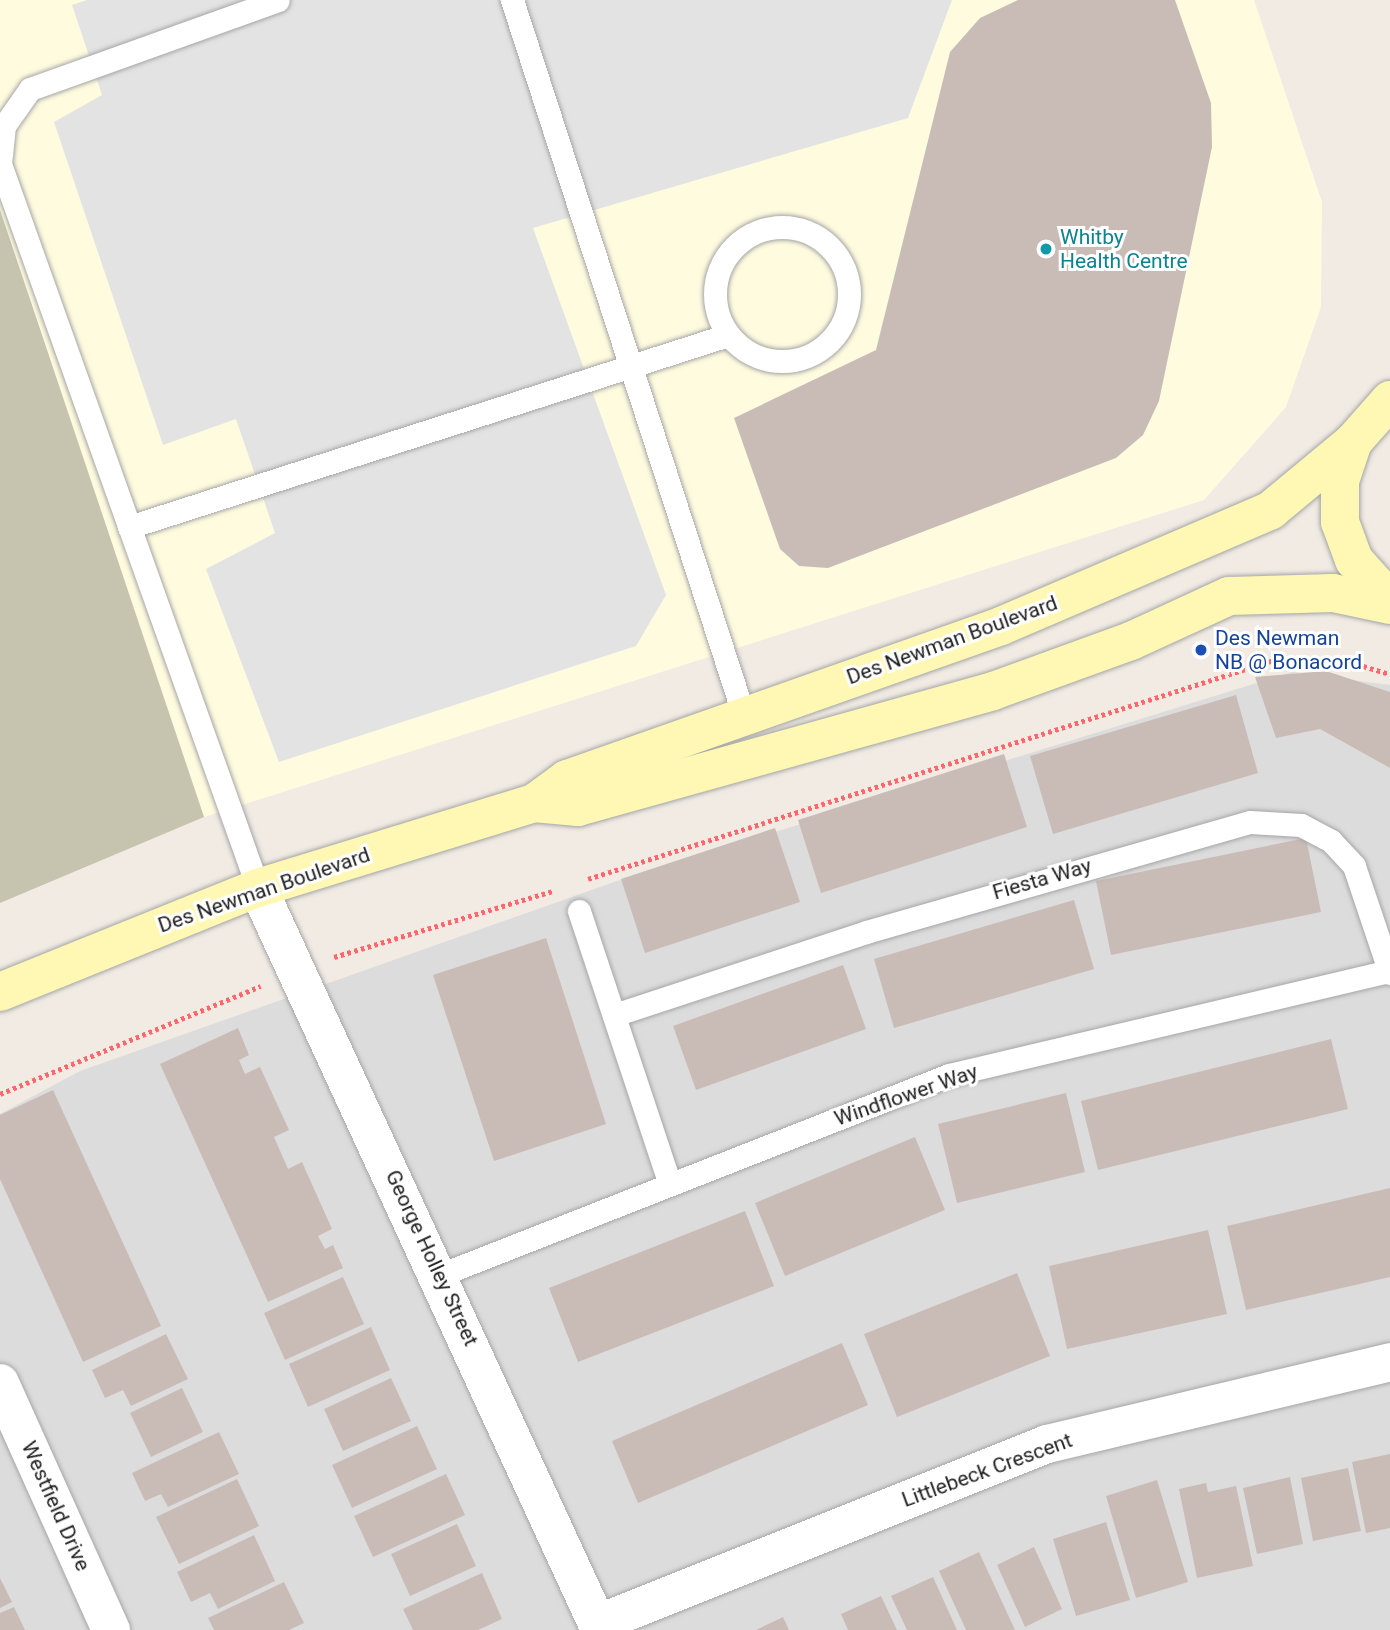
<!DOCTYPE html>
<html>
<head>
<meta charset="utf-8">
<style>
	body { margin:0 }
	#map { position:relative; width:1390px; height:1630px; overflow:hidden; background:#f1ebe4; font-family:Roboto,sans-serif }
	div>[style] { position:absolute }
	.residential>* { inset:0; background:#dddcdc }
	.education>* { inset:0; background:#fffbdf }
	.construction>* { inset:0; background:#c6c3af }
	.parking>* { inset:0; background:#e3e3e3 }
	.building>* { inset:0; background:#c9bcb7 }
	.path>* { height:4.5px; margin-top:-2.25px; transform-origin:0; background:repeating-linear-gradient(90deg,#ff676c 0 3.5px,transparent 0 7px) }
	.roads { filter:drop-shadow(0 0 2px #a6a6a6) drop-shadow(0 0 2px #a6a6a6) }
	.lane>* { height:23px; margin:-11.5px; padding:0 11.5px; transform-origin:11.5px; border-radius:11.5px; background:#fff }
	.lane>.ring { margin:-11.5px; padding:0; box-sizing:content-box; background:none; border:23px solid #fff; border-radius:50% }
	.street>* { height:38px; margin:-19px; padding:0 19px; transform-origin:19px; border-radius:19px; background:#fff }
	.secondary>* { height:38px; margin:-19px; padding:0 19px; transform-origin:19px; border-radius:19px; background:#fff8b4 }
	.dots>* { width:19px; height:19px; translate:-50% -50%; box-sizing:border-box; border:4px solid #fff; border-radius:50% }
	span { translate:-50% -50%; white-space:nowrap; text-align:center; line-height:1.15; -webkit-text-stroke:6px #fff; paint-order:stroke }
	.culture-label { font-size:21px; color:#0d838f }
	.left { translate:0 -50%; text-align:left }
	.transit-label { font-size:21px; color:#164399 }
	.street-label { font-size:21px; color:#1f1f1f }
</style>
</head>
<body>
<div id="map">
	<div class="residential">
		<i style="clip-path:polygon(1292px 672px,1390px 685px,1390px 1630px,0 1630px,0 1114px,80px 1071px,617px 881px)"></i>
	</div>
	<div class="education">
		<i style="clip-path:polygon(0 0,1254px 0,1322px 202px,1321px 307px,1286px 407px,1204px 500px,204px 817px,0 210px)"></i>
	</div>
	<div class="construction">
		<i style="clip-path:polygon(0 210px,204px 817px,0 903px)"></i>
	</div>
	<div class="parking">
		<i style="clip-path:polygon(87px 0,952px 0,908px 118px,533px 228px,666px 595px,636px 646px,279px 762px,206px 569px,275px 533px,236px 419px,163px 445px,54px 122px,102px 95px,72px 5px)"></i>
	</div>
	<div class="building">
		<i style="clip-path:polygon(1018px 0,1175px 0,1211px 103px,1212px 147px,1159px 401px,1143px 435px,1116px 458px,828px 568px,799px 566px,780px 549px,734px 418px,876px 350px,950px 52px,980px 18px)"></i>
		<i style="clip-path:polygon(1326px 671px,1390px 692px,1390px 768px,1320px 729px,1276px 738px,1255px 677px)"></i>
		<i style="clip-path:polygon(1236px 695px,1258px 773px,1053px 834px,1030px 756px)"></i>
		<i style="clip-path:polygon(1004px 754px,1027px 827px,821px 893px,798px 820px)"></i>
		<i style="clip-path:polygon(775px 828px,800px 902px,645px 953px,621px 879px)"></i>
		<i style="clip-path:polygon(1306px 838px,1321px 912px,1111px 955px,1096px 881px)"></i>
		<i style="clip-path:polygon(1074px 900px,1094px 969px,894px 1028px,874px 959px)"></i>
		<i style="clip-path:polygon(546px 938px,606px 1124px,494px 1161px,433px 975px)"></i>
		<i style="clip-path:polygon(843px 965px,866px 1029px,696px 1090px,673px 1026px)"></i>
		<i style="clip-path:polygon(238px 1028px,249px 1055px,239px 1060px,245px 1074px,260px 1067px,289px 1130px,274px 1137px,288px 1169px,302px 1162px,332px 1229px,318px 1236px,325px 1249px,333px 1245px,343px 1268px,268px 1302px,160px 1064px)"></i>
		<i style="clip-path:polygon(1331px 1039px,1348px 1109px,1098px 1170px,1081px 1101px)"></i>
		<i style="clip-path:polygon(53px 1090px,161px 1326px,83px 1362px,0 1179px,0 1115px)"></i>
		<i style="clip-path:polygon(1066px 1093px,1085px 1172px,957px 1203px,938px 1124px)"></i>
		<i style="clip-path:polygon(915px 1137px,945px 1210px,785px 1276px,755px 1203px)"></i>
		<i style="clip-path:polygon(1390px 1188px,1390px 1277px,1246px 1310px,1227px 1226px)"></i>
		<i style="clip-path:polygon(745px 1211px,774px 1286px,578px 1362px,549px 1288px)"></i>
		<i style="clip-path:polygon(1208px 1230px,1227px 1314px,1067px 1349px,1049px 1266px)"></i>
		<i style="clip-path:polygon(1017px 1273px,1050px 1356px,897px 1417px,864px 1334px)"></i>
		<i style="clip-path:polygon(343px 1277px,364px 1324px,285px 1360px,264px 1313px)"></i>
		<i style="clip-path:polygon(371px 1327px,390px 1370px,308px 1407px,289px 1364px)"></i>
		<i style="clip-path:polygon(166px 1334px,188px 1379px,131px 1406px,123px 1390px,105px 1398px,92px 1370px)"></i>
		<i style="clip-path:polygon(842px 1343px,868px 1405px,638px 1503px,612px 1441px)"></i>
		<i style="clip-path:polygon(391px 1378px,411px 1421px,343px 1451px,324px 1409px)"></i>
		<i style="clip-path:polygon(182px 1388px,203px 1432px,151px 1457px,130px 1413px)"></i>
		<i style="clip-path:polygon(417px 1426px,437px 1469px,352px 1508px,332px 1465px)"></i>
		<i style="clip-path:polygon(219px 1432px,239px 1474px,168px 1507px,161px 1494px,145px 1501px,132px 1473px)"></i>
		<i style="clip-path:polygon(1390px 1454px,1390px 1528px,1366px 1533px,1352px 1462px)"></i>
		<i style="clip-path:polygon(1348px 1468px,1361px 1531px,1313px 1541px,1301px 1478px)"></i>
		<i style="clip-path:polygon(446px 1474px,465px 1515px,373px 1557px,354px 1516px)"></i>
		<i style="clip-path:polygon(1290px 1477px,1303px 1544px,1257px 1554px,1243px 1488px)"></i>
		<i style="clip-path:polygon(237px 1479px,259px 1526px,179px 1564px,156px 1517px)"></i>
		<i style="clip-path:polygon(1157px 1480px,1188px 1582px,1136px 1598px,1106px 1496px)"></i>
		<i style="clip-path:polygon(1206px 1483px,1208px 1492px,1236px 1486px,1253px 1566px,1197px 1578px,1179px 1489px)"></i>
		<i style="clip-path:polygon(1106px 1522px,1130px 1600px,1076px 1616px,1053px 1539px)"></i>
		<i style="clip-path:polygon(457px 1524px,476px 1566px,410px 1596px,391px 1554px)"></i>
		<i style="clip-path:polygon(254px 1535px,275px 1581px,218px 1609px,210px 1593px,191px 1602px,177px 1572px)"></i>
		<i style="clip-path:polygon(1034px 1547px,1062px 1609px,1025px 1627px,997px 1565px)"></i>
		<i style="clip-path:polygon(979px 1552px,1015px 1630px,966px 1630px,939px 1571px)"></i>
		<i style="clip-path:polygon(482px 1573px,502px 1619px,478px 1630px,413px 1630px,403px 1609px)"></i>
		<i style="clip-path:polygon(933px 1577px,957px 1630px,907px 1630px,891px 1596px)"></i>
		<i style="clip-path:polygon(0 1578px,12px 1602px,0 1608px)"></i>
		<i style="clip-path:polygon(284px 1582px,304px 1623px,289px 1630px,214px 1630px,208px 1618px)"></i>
		<i style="clip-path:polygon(881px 1596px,897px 1630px,848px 1630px,841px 1614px)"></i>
		<i style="clip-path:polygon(14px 1607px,25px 1630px,0 1630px,0 1613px)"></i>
		<i style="clip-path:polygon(783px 1617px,789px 1630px,756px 1630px)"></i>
	</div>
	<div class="path">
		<i style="left:588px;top:879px;width:723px;rotate:-17.71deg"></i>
		<i style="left:1277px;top:659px;width:73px;rotate:2.4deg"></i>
		<i style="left:1350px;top:662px;width:42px;rotate:16.7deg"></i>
		<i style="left:334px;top:957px;width:229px;rotate:-16.8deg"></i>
		<i style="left:0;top:1094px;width:282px;rotate:-22.5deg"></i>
	</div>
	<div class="roads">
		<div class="lane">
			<i style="left:512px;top:0;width:749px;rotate:72.05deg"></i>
			<i class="ring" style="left:715px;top:227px;width:111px;height:111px"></i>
			<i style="left:129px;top:527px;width:629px;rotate:-17.77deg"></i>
			<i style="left:258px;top:888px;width:769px;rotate:-109.61deg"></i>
			<i style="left:0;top:164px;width:38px;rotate:-84deg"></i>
			<i style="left:4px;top:126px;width:45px;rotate:-54.9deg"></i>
			<i style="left:30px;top:89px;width:263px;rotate:-19.7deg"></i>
			<i style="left:579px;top:911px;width:285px;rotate:71.6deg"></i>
			<i style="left:614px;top:1015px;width:265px;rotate:-18.2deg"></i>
			<i style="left:866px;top:932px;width:399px;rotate:-16deg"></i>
			<i style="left:1250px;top:822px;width:51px;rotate:3.4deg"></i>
			<i style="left:1301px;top:825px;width:34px;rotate:28deg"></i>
			<i style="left:1331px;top:841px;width:34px;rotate:47deg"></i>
			<i style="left:1354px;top:866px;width:113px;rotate:71.4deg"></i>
			<i style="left:440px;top:1275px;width:547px;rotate:-21.45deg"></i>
			<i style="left:949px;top:1075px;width:453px;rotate:-13.3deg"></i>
		</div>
		<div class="street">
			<i style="left:258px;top:888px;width:817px;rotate:65.25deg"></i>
			<i style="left:0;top:1383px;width:271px;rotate:65.8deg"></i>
			<i style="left:597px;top:1624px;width:485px;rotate:-21.8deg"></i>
			<i style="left:1047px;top:1444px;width:353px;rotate:-13.4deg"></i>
		</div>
		<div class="secondary">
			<i style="left:1390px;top:400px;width:56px;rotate:131.4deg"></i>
			<i style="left:1353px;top:442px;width:41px;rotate:108.4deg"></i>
			<i style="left:1340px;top:481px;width:41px;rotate:90deg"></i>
			<i style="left:1340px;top:522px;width:40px;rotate:69.8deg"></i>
			<i style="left:1354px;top:560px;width:54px;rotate:48deg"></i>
			<i style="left:534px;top:803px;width:44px;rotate:5.2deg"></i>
			<i style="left:578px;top:807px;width:431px;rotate:-15.6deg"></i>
			<i style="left:993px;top:691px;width:147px;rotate:-19.9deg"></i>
			<i style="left:1131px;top:641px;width:108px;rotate:-24.7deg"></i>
			<i style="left:1229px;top:596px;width:104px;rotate:-1.7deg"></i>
			<i style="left:1333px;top:593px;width:58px;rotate:11.9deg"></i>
			<i style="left:0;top:992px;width:278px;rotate:-22deg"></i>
			<i style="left:258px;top:888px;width:289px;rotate:-17.1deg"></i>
			<i style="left:534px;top:803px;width:41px;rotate:-36deg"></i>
			<i style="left:567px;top:779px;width:460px;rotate:-19.4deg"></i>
			<i style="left:1001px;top:626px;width:294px;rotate:-23.2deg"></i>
			<i style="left:1271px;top:510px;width:107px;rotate:-39.7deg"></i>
		</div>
	</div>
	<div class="dots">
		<i style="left:1046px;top:249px;background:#0f9aa8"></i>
		<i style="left:1201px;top:650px;background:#1a4fb4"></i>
	</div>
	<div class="culture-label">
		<span class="left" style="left:1060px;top:249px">Whitby<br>Health Centre</span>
	</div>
	<div class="transit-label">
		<span class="left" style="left:1215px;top:650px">Des Newman<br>NB @ Bonacord</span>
	</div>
	<div class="street-label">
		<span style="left:952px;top:640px;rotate:-20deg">Des Newman Boulevard</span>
		<span style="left:1042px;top:879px;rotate:-16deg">Fiesta Way</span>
		<span style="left:264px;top:890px;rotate:-19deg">Des Newman Boulevard</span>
		<span style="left:906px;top:1095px;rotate:-19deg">Windflower Way</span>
		<span style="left:432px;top:1258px;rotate:65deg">George Holley Street</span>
		<span style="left:987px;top:1470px;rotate:-20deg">Littlebeck Crescent</span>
		<span style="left:56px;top:1506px;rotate:66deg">Westfield Drive</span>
	</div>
</div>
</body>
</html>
